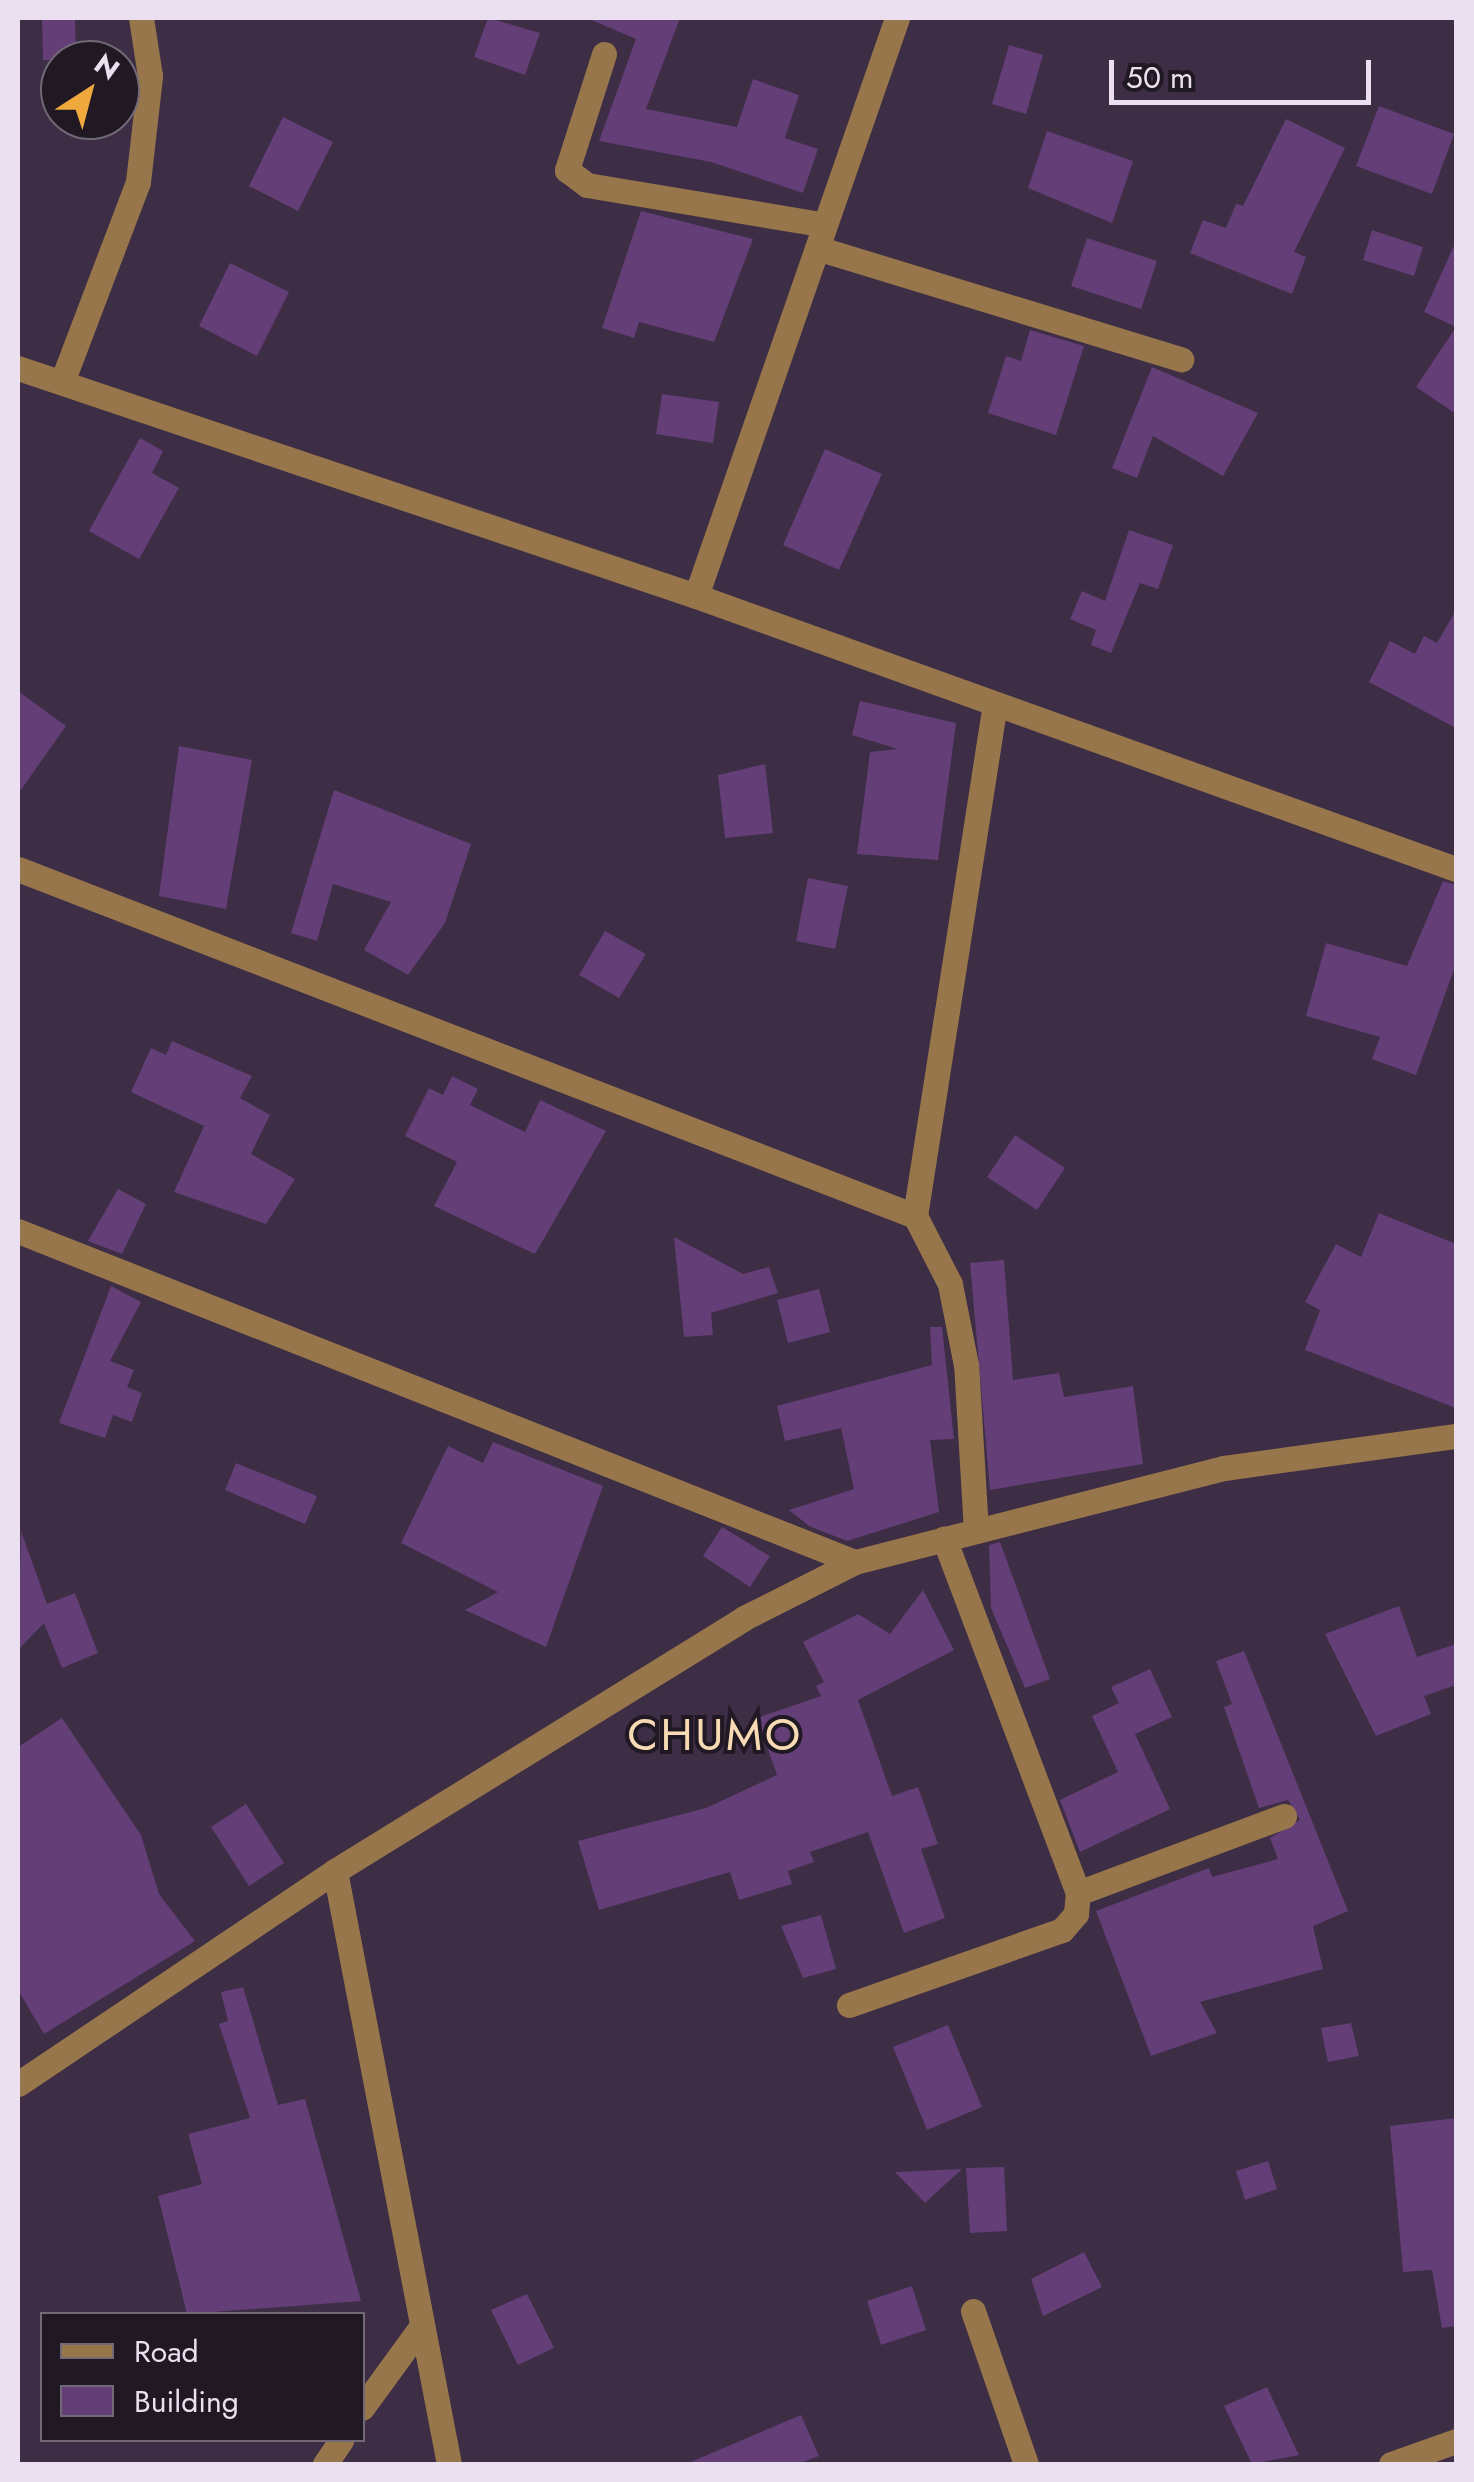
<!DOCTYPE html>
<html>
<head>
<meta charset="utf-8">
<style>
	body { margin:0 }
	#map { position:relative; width:1474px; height:2482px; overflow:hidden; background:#3d2d45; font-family:Jost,sans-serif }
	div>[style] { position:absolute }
	.building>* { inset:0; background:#633e77 }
	.minor>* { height:25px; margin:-12.5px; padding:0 12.5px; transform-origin:12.5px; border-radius:12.5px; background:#97764b }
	span { translate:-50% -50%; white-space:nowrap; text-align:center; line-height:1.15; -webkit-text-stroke:8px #201924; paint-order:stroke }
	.quarter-label { font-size:45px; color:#f8dab4; letter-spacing:2.5px }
	.frame { position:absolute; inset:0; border:20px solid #eae0f0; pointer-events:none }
	.legend { position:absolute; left:40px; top:2312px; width:325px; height:130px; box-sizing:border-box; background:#201924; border:2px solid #716976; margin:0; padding:12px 18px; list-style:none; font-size:30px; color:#eae0f0 }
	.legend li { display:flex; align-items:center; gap:20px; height:50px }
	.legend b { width:50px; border:2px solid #716976 }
	.north { position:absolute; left:40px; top:40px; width:100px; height:100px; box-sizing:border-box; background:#201924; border:2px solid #716976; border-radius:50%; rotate:36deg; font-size:28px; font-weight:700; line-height:40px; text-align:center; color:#eae0f0 }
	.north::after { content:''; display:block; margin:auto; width:35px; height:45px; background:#eea83c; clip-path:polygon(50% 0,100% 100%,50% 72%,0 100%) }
	.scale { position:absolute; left:1109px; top:60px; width:262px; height:45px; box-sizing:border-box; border:5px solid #eae0f0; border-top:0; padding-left:12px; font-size:30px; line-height:35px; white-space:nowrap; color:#eae0f0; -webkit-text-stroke:8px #201924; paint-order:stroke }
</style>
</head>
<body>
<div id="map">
	<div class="building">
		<i style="clip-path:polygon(42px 18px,75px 18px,76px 60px,43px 60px)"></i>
		<i style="clip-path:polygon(488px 18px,540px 33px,525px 75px,474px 57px)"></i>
		<i style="clip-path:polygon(587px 18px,680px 18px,646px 109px,737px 127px,753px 79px,799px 95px,785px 138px,818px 149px,803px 193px,711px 162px,599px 141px,636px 39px)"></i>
		<i style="clip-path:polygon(1009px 45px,1043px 55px,1026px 114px,992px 104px)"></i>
		<i style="clip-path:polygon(1379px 106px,1454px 134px,1432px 194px,1356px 166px)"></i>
		<i style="clip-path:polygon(283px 117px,333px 142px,298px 211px,249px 186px)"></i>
		<i style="clip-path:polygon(1286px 119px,1345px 148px,1294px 252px,1306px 257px,1292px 294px,1190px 253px,1203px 220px,1226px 228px,1236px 204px,1243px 206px)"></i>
		<i style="clip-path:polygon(1047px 131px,1133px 161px,1112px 223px,1028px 188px)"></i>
		<i style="clip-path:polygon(641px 211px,753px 239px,714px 342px,639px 322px,634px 338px,602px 328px)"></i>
		<i style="clip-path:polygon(1372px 230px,1423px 247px,1414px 276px,1363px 260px)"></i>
		<i style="clip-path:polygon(1087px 238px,1157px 261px,1141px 309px,1071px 286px)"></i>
		<i style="clip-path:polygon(1456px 241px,1456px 327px,1424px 312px)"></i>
		<i style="clip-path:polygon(230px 263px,289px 292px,257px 356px,199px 326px)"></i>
		<i style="clip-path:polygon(1456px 327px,1456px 414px,1416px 387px)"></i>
		<i style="clip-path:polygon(1030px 330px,1084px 346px,1056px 435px,988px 413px,1006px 356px,1021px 361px)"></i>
		<i style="clip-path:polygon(1152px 367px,1258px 413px,1223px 476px,1153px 436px,1137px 478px,1112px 468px)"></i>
		<i style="clip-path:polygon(662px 394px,719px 402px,713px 443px,656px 434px)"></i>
		<i style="clip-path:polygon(140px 438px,163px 451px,152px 473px,179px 488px,139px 559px,89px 531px)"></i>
		<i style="clip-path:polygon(825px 449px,882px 474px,839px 570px,783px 545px)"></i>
		<i style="clip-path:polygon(1129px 530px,1173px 545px,1158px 589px,1140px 583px,1111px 653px,1091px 645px,1096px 630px,1070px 619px,1082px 591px,1105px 601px)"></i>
		<i style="clip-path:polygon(1456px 610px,1456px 728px,1369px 682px,1390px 641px,1415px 654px,1424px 636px,1437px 643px)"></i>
		<i style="clip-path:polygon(18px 691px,66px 726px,18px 794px)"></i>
		<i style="clip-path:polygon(860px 701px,956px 723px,938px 860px,857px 854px,870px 752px,898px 749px,852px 735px)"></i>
		<i style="clip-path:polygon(179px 746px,252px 760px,226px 909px,159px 896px)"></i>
		<i style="clip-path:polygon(765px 764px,773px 833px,725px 838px,718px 775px)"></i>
		<i style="clip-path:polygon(334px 790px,471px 844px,445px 923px,408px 975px,364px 950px,391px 902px,333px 884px,317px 941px,291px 933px)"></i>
		<i style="clip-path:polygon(808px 878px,848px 886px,835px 949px,796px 941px)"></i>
		<i style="clip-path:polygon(1443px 881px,1456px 885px,1456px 964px,1416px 1075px,1372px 1059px,1380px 1037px,1306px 1016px,1326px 943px,1407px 966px)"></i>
		<i style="clip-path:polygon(605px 931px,646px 954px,619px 998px,579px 975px)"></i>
		<i style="clip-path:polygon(172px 1041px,252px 1076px,240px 1098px,270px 1115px,251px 1154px,295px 1179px,266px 1224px,174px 1192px,204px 1126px,131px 1092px,151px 1048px,166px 1055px)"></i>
		<i style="clip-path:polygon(452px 1076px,478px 1089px,470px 1105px,525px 1132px,540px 1100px,606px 1131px,535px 1254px,434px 1206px,457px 1162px,405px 1136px,429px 1088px,443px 1095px)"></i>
		<i style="clip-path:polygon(1015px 1135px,1065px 1168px,1037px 1210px,987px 1177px)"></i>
		<i style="clip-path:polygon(118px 1189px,146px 1204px,122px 1254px,88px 1241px)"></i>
		<i style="clip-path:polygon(1379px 1213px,1456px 1244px,1456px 1408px,1305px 1350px,1320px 1310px,1305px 1302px,1336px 1244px,1361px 1257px)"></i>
		<i style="clip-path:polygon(674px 1237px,743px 1274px,769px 1267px,778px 1293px,711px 1313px,713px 1335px,684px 1337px)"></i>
		<i style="clip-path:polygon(1004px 1260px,1013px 1380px,1059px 1373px,1064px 1397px,1133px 1386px,1143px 1464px,990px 1490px,970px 1263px)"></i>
		<i style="clip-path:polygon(111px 1286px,141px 1302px,110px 1361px,134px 1370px,127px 1387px,142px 1393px,132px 1422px,113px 1415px,105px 1438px,59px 1423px)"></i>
		<i style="clip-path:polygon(819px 1289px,830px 1332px,788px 1343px,777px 1300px)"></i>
		<i style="clip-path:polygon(930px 1327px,942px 1327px,954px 1439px,930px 1440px,939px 1512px,847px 1541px,809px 1526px,789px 1510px,854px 1489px,841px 1428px,785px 1441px,777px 1406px,932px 1365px)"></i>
		<i style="clip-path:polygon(493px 1442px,603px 1486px,546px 1647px,465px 1610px,498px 1592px,401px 1543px,448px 1446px,483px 1463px)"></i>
		<i style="clip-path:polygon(236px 1463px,317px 1496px,305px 1524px,225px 1490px)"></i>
		<i style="clip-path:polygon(722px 1527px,770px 1556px,750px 1587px,703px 1556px)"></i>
		<i style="clip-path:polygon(21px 1531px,47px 1604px,75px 1593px,98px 1653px,62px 1668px,44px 1623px,18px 1650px)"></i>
		<i style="clip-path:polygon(1000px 1542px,1050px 1679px,1025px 1688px,991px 1608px,989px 1545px)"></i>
		<i style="clip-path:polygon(923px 1590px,954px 1650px,858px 1700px,892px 1796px,918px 1787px,938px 1844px,921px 1849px,945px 1918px,904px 1933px,868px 1832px,810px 1852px,814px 1862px,788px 1871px,792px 1884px,739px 1900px,730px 1872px,599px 1910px,578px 1841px,706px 1808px,777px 1775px,757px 1718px,821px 1696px,816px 1686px,824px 1682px,803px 1642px,858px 1614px,890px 1634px)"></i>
		<i style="clip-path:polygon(1399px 1606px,1417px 1657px,1456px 1644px,1456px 1685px,1424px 1696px,1431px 1714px,1376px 1736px,1325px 1634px)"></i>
		<i style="clip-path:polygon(1244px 1651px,1348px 1911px,1313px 1926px,1323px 1969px,1200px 2002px,1217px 2033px,1151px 2056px,1096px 1911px,1209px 1868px,1212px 1877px,1278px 1859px,1270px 1838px,1300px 1820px,1288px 1800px,1259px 1808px,1224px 1707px,1232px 1704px,1216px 1661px)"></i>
		<i style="clip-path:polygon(1150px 1669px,1172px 1717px,1135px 1734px,1170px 1809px,1080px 1852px,1060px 1800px,1118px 1772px,1092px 1716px,1119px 1703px,1111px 1687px)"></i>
		<i style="clip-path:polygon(62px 1718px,141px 1835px,159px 1894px,195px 1941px,44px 2034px,18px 1990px,18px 1747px)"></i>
		<i style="clip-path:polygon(246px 1804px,284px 1863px,249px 1886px,211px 1827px)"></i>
		<i style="clip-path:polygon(821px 1915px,836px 1969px,803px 1978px,781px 1926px)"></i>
		<i style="clip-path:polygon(243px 1987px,278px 2105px,305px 2099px,361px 2301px,187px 2314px,158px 2196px,202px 2184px,188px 2134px,250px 2118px,219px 2024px,228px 2021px,221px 1992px)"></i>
		<i style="clip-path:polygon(1351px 2023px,1359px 2056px,1328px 2062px,1321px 2028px)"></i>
		<i style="clip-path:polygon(948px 2025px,982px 2107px,927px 2130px,893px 2047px)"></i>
		<i style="clip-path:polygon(1456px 2118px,1456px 2326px,1442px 2328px,1432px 2270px,1403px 2272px,1390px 2126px)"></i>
		<i style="clip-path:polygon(1268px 2161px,1277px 2189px,1245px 2200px,1236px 2171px)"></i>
		<i style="clip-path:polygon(1004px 2167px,1007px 2231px,970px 2233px,966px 2168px)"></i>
		<i style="clip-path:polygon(962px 2169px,925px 2203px,895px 2172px)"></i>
		<i style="clip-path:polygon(1084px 2252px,1102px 2287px,1043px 2316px,1031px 2279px)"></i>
		<i style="clip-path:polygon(912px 2286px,926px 2330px,881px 2345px,867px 2301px)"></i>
		<i style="clip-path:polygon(527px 2294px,554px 2348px,518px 2365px,491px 2310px)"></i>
		<i style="clip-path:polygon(1267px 2387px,1299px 2455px,1252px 2464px,1224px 2406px)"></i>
		<i style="clip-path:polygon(801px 2415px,819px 2456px,798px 2464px,686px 2464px)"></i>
	</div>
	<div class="minor">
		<i style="left:604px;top:54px;width:122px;rotate:107.7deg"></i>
		<i style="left:567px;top:170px;width:25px;rotate:37deg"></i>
		<i style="left:587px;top:185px;width:241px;rotate:9.5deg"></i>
		<i style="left:817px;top:248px;width:381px;rotate:17deg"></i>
		<i style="left:18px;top:368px;width:715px;rotate:18.59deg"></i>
		<i style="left:696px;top:596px;width:808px;rotate:19.76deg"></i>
		<i style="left:62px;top:382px;width:214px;rotate:-69.2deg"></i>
		<i style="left:138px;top:182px;width:107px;rotate:-83.5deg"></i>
		<i style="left:150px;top:76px;width:59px;rotate:-98.8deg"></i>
		<i style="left:696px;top:596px;width:612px;rotate:-70.82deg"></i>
		<i style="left:18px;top:869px;width:962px;rotate:21.15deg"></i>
		<i style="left:18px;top:1231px;width:900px;rotate:21.58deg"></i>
		<i style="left:976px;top:1531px;width:166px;rotate:-93.4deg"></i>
		<i style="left:966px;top:1365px;width:83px;rotate:-101.2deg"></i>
		<i style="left:950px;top:1284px;width:76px;rotate:-117.2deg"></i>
		<i style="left:915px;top:1216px;width:512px;rotate:-81.13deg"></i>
		<i style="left:335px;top:1871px;width:604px;rotate:79.12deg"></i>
		<i style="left:1078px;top:1893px;width:220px;rotate:-20.5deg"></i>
		<i style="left:849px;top:2005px;width:226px;rotate:-19.4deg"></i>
		<i style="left:1062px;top:1930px;width:21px;rotate:-49deg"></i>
		<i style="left:1076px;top:1914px;width:21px;rotate:-85deg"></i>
		<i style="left:1078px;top:1893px;width:379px;rotate:-110.7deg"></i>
		<i style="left:18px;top:2084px;width:382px;rotate:-33.9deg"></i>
		<i style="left:335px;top:1871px;width:481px;rotate:-31.7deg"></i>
		<i style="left:744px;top:1618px;width:124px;rotate:-26.8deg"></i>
		<i style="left:855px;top:1562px;width:381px;rotate:-14.3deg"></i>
		<i style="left:1224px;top:1468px;width:234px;rotate:-7.9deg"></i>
		<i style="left:973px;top:2311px;width:162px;rotate:70.9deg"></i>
		<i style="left:362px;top:2408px;width:100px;rotate:-53.9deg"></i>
		<i style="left:325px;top:2464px;width:29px;rotate:-56deg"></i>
		<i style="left:1391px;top:2464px;width:69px;rotate:-19.5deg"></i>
	</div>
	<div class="quarter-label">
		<span style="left:715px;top:1735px">CHUMO</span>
	</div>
	<div class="frame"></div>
	<ul class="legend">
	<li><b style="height:12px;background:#97764b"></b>Road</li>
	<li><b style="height:28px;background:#633e77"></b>Building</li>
	</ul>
	<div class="north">N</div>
	<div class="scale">50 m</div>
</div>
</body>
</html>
